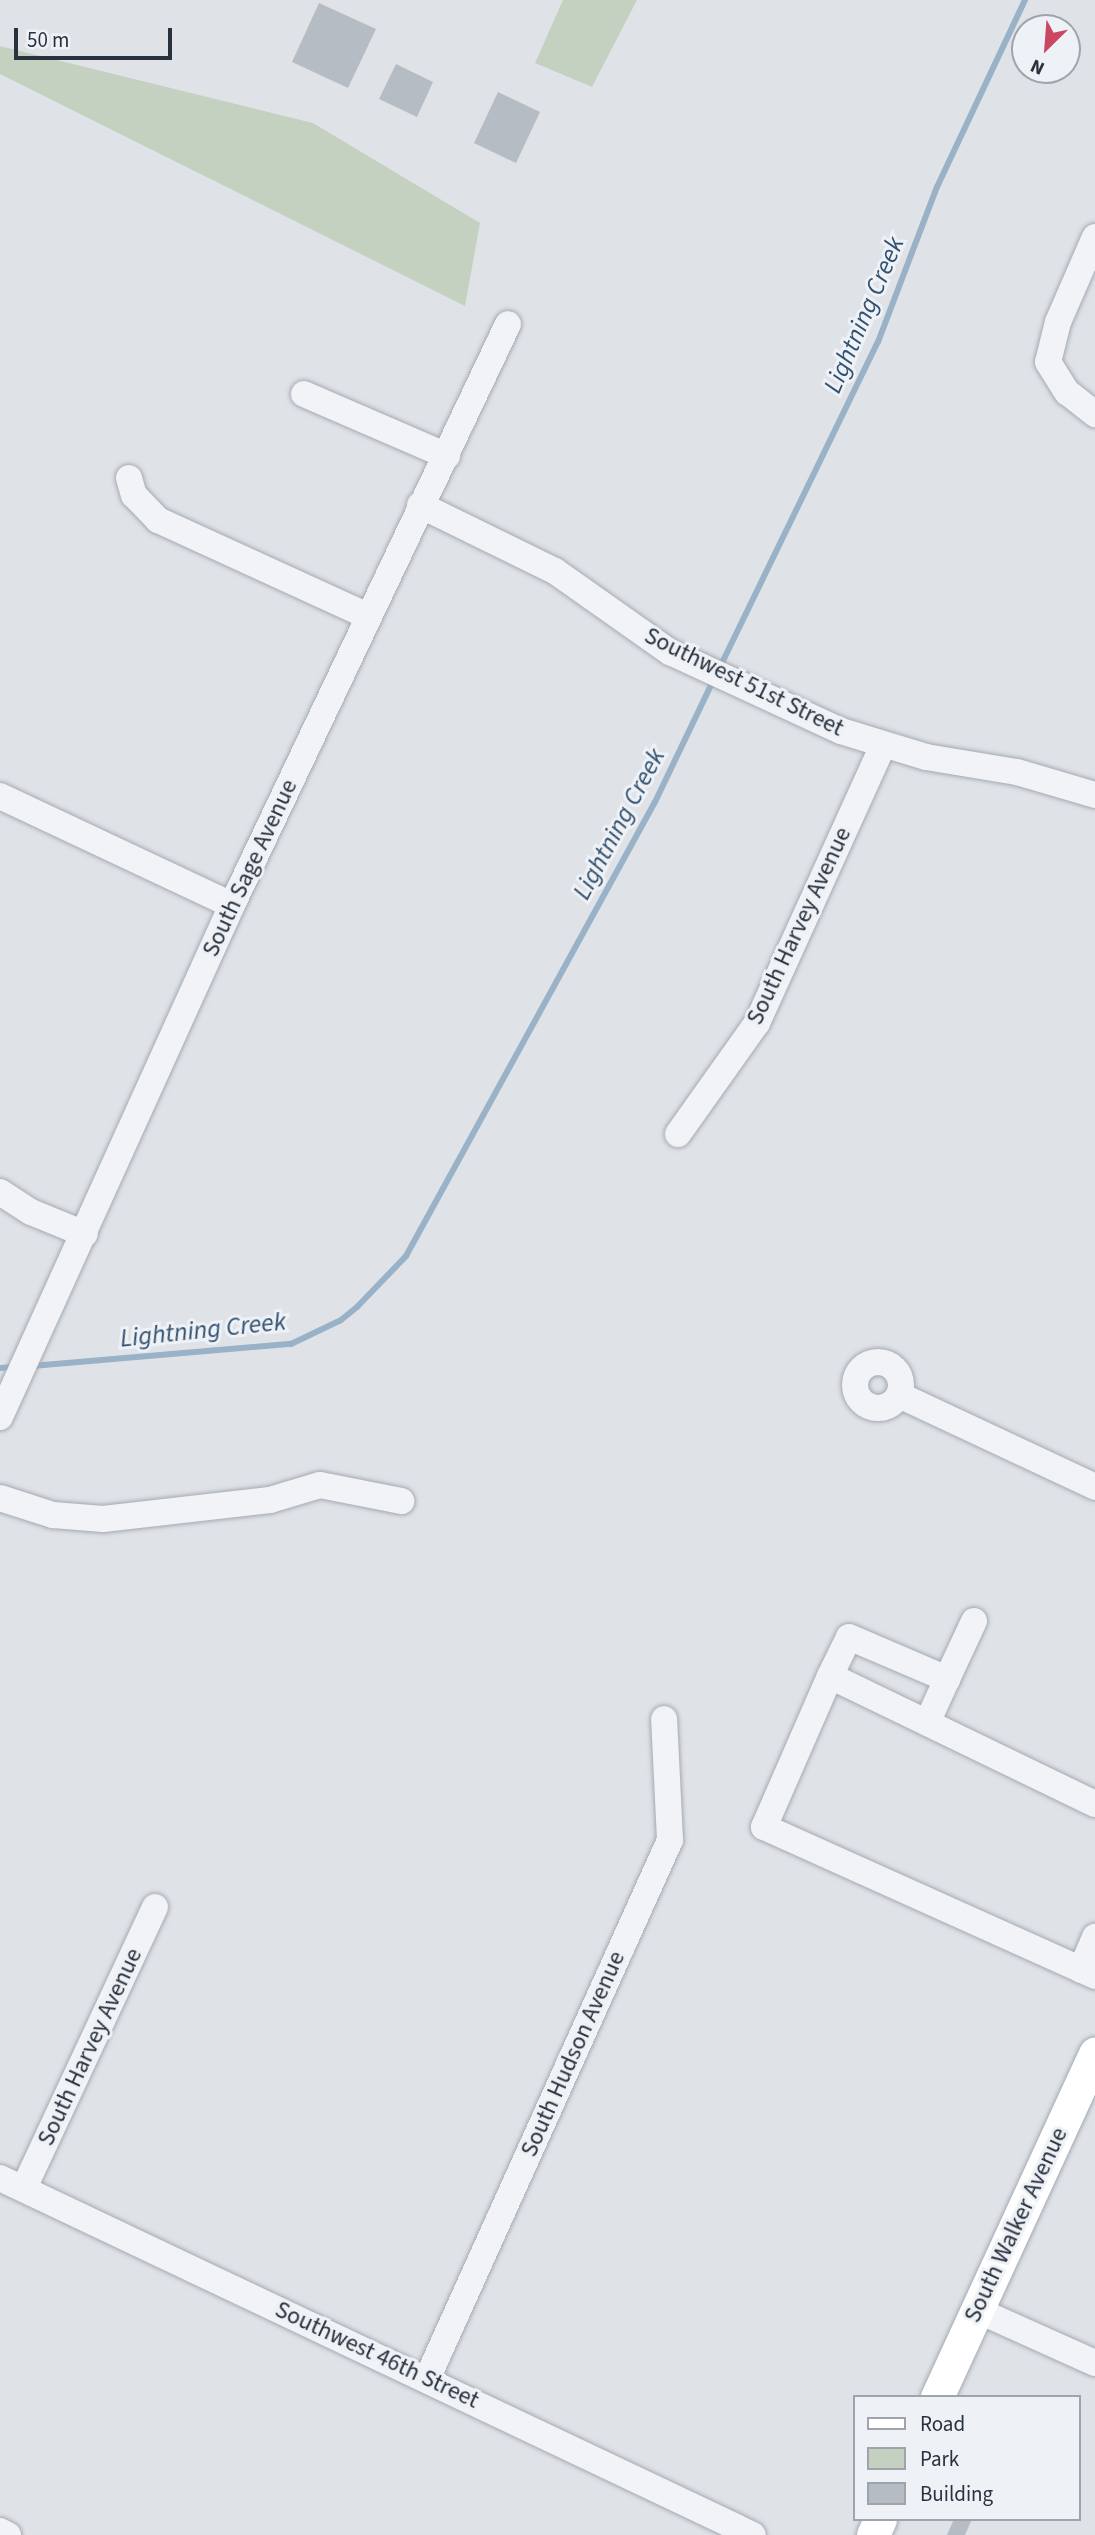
<!DOCTYPE html>
<html>
<head>
<meta charset="utf-8">
<style>
	body { margin:0 }
	#map { position:relative; width:1095px; height:2535px; overflow:hidden; background:#dfe3e8; font-family:"Source Sans 3",sans-serif }
	div>[style] { position:absolute }
	.green>* { inset:0; background:#c5d1c0 }
	.stream>* { height:6px; margin:-3px; padding:0 3px; transform-origin:3px; border-radius:3px; background:#9ab2c7 }
	.building>* { inset:0; background:#b6bcc4 }
	.roads { filter:drop-shadow(0 0 2px #a4aab2) drop-shadow(0 0 2px #a4aab2) }
	.minor>* { height:26px; margin:-13px; padding:0 13px; transform-origin:13px; border-radius:13px; background:#f1f3f6 }
	.minor>.ring { margin:-13px; padding:0; box-sizing:content-box; background:none; border:26px solid #f1f3f6; border-radius:50% }
	.major>* { height:33px; margin:-16.5px; padding:0 16.5px; transform-origin:16.5px; border-radius:16.5px; background:#fff }
	span { translate:-50% -50%; white-space:nowrap; text-align:center; line-height:1.15; -webkit-text-stroke:6px #eef1f5; paint-order:stroke }
	.street-label { font-size:24px; color:#28313e }
	.water-label { font-size:26px; color:#335271; font-style:italic }
	.legend { position:absolute; left:853px; top:2395px; width:228px; height:126px; box-sizing:border-box; background:#eef1f5; border:2px solid #9fa4ac; margin:0; padding:9px 12px; list-style:none; font-size:21px; color:#28313e }
	.legend li { display:flex; align-items:center; gap:14px; height:35px }
	.legend b { width:35px; border:2px solid #9fa4ac }
	.north { position:absolute; left:1011px; top:14px; width:70px; height:70px; box-sizing:border-box; background:#eef1f5; border:2px solid #9fa4ac; border-radius:50%; rotate:205deg; font-size:19px; font-weight:700; line-height:28px; text-align:center; color:#28313e }
	.north::after { content:''; display:block; margin:auto; width:24px; height:32px; background:#ca4661; clip-path:polygon(50% 0,100% 100%,50% 72%,0 100%) }
	.scale { position:absolute; left:14px; top:28px; width:158px; height:32px; box-sizing:border-box; border:4px solid #28313e; border-top:0; padding-left:9px; font-size:21px; line-height:24px; white-space:nowrap; color:#28313e; -webkit-text-stroke:5px #eef1f5; paint-order:stroke }
</style>
</head>
<body>
<div id="map">
	<div class="green">
		<i style="clip-path:polygon(563px 0,637px 0,592px 87px,535px 63px)"></i>
		<i style="clip-path:polygon(0 46px,313px 123px,480px 223px,465px 306px,0 74px)"></i>
	</div>
	<div class="stream">
		<i style="left:719px;top:669px;width:364px;rotate:-64.1deg"></i>
		<i style="left:878px;top:342px;width:166px;rotate:-69.2deg"></i>
		<i style="left:937px;top:187px;width:207px;rotate:-64.8deg"></i>
		<i style="left:32px;top:1366px;width:260px;rotate:-4.9deg"></i>
		<i style="left:291px;top:1344px;width:55px;rotate:-25.6deg"></i>
		<i style="left:341px;top:1320px;width:21px;rotate:-39deg"></i>
		<i style="left:357px;top:1307px;width:71px;rotate:-46.1deg"></i>
		<i style="left:406px;top:1256px;width:518px;rotate:-61.26deg"></i>
		<i style="left:655px;top:802px;width:136px;rotate:-64.4deg"></i>
		<i style="left:0;top:1368px;width:15px;rotate:-4deg"></i>
	</div>
	<div class="building">
		<i style="clip-path:polygon(319px 3px,376px 29px,348px 88px,292px 62px)"></i>
		<i style="clip-path:polygon(396px 64px,433px 82px,417px 117px,379px 99px)"></i>
		<i style="clip-path:polygon(498px 92px,540px 112px,516px 163px,474px 143px)"></i>
		<i style="clip-path:polygon(954px 2519px,972px 2519px,965px 2535px,947px 2535px)"></i>
	</div>
	<div class="roads">
		<div class="minor">
			<i style="left:1095px;top:237px;width:93px;rotate:113.5deg"></i>
			<i style="left:1058px;top:322px;width:41px;rotate:104deg"></i>
			<i style="left:1048px;top:362px;width:36px;rotate:58deg"></i>
			<i style="left:1067px;top:392px;width:36px;rotate:38deg"></i>
			<i style="left:304px;top:394px;width:156px;rotate:23.4deg"></i>
			<i style="left:129px;top:478px;width:18px;rotate:74deg"></i>
			<i style="left:134px;top:495px;width:35px;rotate:46deg"></i>
			<i style="left:158px;top:520px;width:231px;rotate:24.6deg"></i>
			<i style="left:420px;top:505px;width:150px;rotate:26.1deg"></i>
			<i style="left:555px;top:571px;width:141px;rotate:35.2deg"></i>
			<i style="left:670px;top:652px;width:188px;rotate:24.8deg"></i>
			<i style="left:841px;top:731px;width:89px;rotate:17deg"></i>
			<i style="left:926px;top:757px;width:92px;rotate:9.4deg"></i>
			<i style="left:1017px;top:772px;width:81px;rotate:16.4deg"></i>
			<i style="left:0;top:796px;width:256px;rotate:25.2deg"></i>
			<i style="left:678px;top:1134px;width:136px;rotate:-54.6deg"></i>
			<i style="left:757px;top:1023px;width:305px;rotate:-65.6deg"></i>
			<i style="left:0;top:1192px;width:37px;rotate:33deg"></i>
			<i style="left:31px;top:1212px;width:58px;rotate:22.2deg"></i>
			<i class="ring" style="left:855px;top:1362px;width:20px;height:20px"></i>
			<i style="left:899px;top:1395px;width:217px;rotate:25.1deg"></i>
			<i style="left:0;top:1417px;width:562px;rotate:-65.62deg"></i>
			<i style="left:232px;top:905px;width:643px;rotate:-64.59deg"></i>
			<i style="left:0;top:1498px;width:56px;rotate:17.8deg"></i>
			<i style="left:53px;top:1515px;width:50px;rotate:4.6deg"></i>
			<i style="left:103px;top:1519px;width:168px;rotate:-6.5deg"></i>
			<i style="left:270px;top:1500px;width:52px;rotate:-16.7deg"></i>
			<i style="left:320px;top:1485px;width:83px;rotate:11.2deg"></i>
			<i style="left:830px;top:1676px;width:43px;rotate:-64deg"></i>
			<i style="left:849px;top:1637px;width:107px;rotate:23.2deg"></i>
			<i style="left:947px;top:1679px;width:48px;rotate:114.4deg"></i>
			<i style="left:947px;top:1679px;width:64px;rotate:-65deg"></i>
			<i style="left:1095px;top:1804px;width:294px;rotate:-154.2deg"></i>
			<i style="left:830px;top:1676px;width:165px;rotate:113.6deg"></i>
			<i style="left:764px;top:1827px;width:363px;rotate:24.2deg"></i>
			<i style="left:1081px;top:1970px;width:36px;rotate:-67deg"></i>
			<i style="left:0;top:2178px;width:833px;rotate:25.37deg"></i>
			<i style="left:24px;top:2188px;width:310px;rotate:-65deg"></i>
			<i style="left:977px;top:2310px;width:129px;rotate:24.2deg"></i>
			<i style="left:427px;top:2379px;width:591px;rotate:-65.73deg"></i>
			<i style="left:670px;top:1840px;width:121px;rotate:-92.8deg"></i>
			<i style="left:0;top:2531px;width:9px;rotate:27deg"></i>
		</div>
		<div class="major">
			<i style="left:937px;top:2397px;width:378px;rotate:-65.3deg"></i>
			<i style="left:873px;top:2535px;width:17px;rotate:-66deg"></i>
		</div>
	</div>
	<div class="street-label">
		<span style="left:744px;top:682px;rotate:26deg">Southwest 51st Street</span>
		<span style="left:250px;top:868px;rotate:-65deg">South Sage Avenue</span>
		<span style="left:799px;top:926px;rotate:-65deg">South Harvey Avenue</span>
		<span style="left:90px;top:2047px;rotate:-65deg">South Harvey Avenue</span>
		<span style="left:573px;top:2054px;rotate:-66deg">South Hudson Avenue</span>
		<span style="left:1016px;top:2225px;rotate:-65deg">South Walker Avenue</span>
		<span style="left:377px;top:2355px;rotate:25deg">Southwest 46th Street</span>
	</div>
	<div class="water-label">
		<span style="left:864px;top:315px;rotate:-67deg">Lightning Creek</span>
		<span style="left:619px;top:824px;rotate:-62deg">Lightning Creek</span>
		<span style="left:203px;top:1330px;rotate:-6deg">Lightning Creek</span>
	</div>
	<ul class="legend">
	<li><b style="height:9px;background:#fff"></b>Road</li>
	<li><b style="height:19px;background:#c5d1c0"></b>Park</li>
	<li><b style="height:19px;background:#b6bcc4"></b>Building</li>
	</ul>
	<div class="north">N</div>
	<div class="scale">50 m</div>
</div>
</body>
</html>
